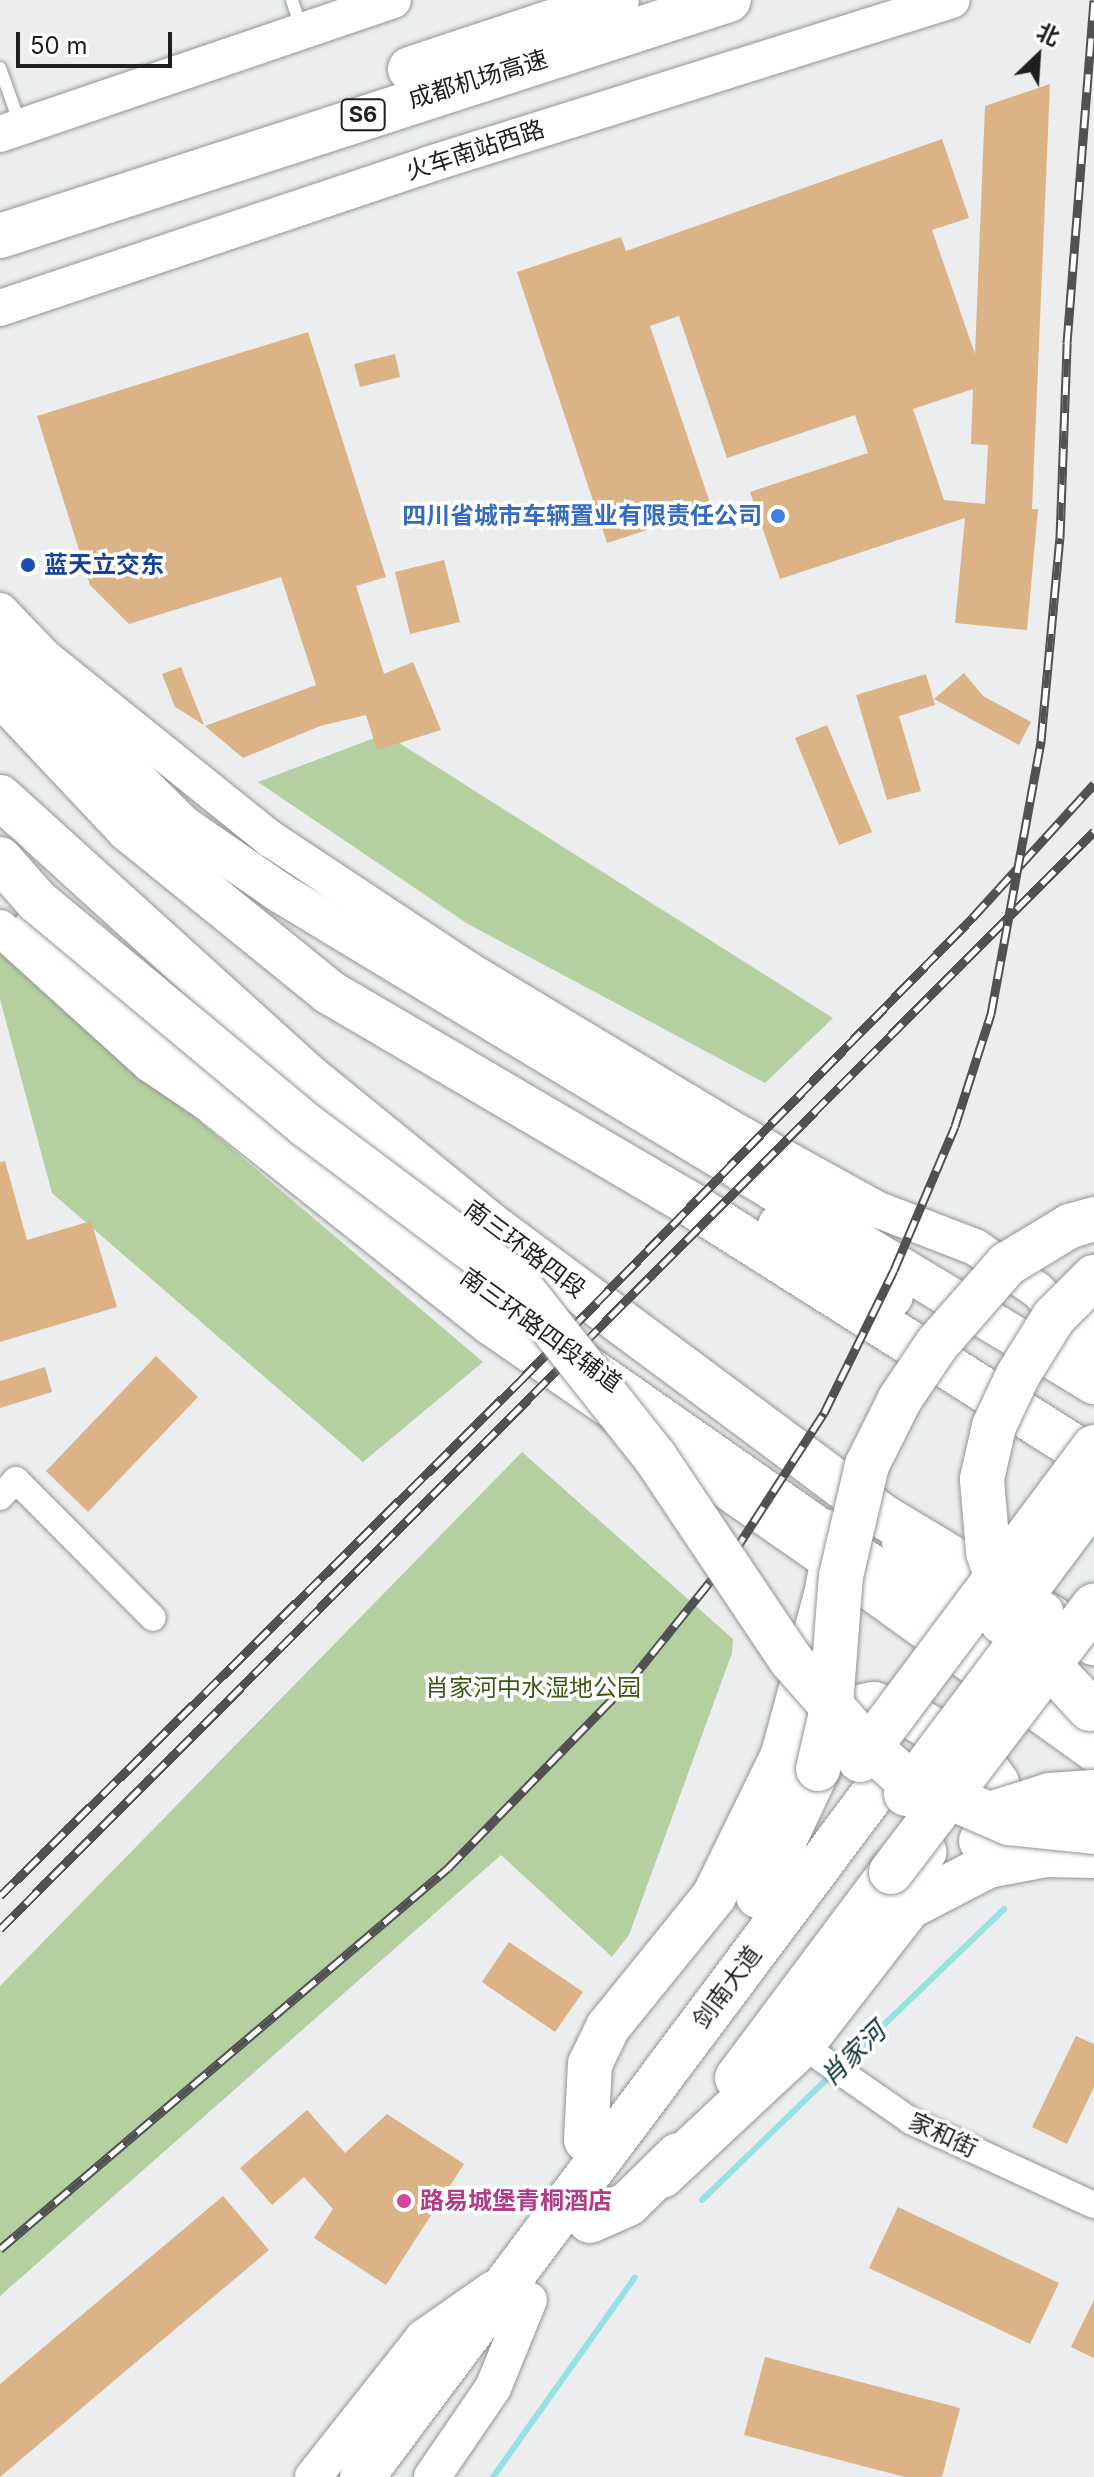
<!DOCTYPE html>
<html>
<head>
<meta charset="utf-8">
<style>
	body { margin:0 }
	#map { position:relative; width:1094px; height:2477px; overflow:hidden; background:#ebedee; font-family:Inter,"Noto Sans SC",sans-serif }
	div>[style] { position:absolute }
	.green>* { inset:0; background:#b4d0a0 }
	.stream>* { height:6px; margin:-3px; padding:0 3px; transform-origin:3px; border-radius:3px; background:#95e1e4 }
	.building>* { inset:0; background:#dbb387 }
	.roads { filter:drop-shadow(0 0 2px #929495) drop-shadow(0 0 2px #929495) }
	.lane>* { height:12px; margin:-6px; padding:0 6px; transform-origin:6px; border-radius:6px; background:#fff }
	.street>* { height:26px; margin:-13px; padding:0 13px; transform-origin:13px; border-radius:13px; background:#fff }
	.secondary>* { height:36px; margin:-18px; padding:0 18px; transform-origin:18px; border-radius:18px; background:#fff }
	.primary>* { height:40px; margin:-20px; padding:0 20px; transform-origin:20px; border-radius:20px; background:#fff }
	.highway>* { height:44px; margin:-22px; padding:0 22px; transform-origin:22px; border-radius:22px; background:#fff }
	.rail>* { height:9px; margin-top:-4.5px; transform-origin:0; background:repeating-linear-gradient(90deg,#fff 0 18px,#505152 0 36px); box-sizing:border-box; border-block:2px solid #505152 }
	.bridges { filter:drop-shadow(0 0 2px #929495) drop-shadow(0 0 2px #929495) }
	.highway-bridge>* { height:44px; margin:-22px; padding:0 22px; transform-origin:22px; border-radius:22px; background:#fff }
	.dots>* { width:22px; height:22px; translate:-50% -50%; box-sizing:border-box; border:4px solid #fff; border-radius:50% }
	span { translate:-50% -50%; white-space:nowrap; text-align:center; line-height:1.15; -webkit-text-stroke:7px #fff; paint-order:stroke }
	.shield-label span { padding:2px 6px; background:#fff; border:2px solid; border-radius:6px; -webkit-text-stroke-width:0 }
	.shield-label { font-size:22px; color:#1f1f20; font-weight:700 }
	.street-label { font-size:24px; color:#1f1f20 }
	.shop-label { font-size:24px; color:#366cbe; font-weight:700 }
	.right { translate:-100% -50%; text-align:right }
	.transit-label { font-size:24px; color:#164399; font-weight:700 }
	.left { translate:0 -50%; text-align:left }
	.park-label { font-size:24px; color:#385a13 }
	.hotel-label { font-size:24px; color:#b23c85; font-weight:700 }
	.water-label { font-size:26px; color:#0b3133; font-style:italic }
	.north { position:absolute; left:998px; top:16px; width:80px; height:80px; -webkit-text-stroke:6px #fff; paint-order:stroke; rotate:25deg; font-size:22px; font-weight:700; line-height:32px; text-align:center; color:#1f1f20 }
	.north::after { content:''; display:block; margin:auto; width:28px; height:36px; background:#1f1f20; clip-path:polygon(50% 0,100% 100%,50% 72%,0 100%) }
	.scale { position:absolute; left:16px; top:32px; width:156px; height:36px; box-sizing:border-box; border:4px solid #1f1f20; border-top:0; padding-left:10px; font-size:24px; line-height:28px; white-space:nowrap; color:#1f1f20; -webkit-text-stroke:6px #fff; paint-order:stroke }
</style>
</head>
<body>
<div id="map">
	<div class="green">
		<i style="clip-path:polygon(385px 734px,833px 1018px,765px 1083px,468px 924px,258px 782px)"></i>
		<i style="clip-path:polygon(0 952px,483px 1362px,363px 1462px,52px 1193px,0 999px)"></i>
		<i style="clip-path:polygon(522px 1452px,733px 1639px,732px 1653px,629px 1935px,612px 1957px,501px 1855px,0 2296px,0 1986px)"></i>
	</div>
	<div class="stream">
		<i style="left:842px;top:2065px;width:225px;rotate:-43.9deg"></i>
		<i style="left:702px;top:2200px;width:180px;rotate:-44.1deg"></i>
		<i style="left:493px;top:2477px;width:245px;rotate:-54.6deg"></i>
	</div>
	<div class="building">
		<i style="clip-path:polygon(evenodd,1050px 84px,1032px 509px,1038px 509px,1027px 630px,955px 623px,965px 518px,780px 579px,750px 492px,868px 453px,855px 415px,727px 458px,679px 316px,650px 326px,712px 509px,607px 543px,517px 272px,621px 237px,626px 251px,942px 139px,969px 218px,932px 230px,975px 354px,985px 106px,1050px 84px,973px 389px,971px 444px,988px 445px,985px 504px,944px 500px,913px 409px,973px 389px)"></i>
		<i style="clip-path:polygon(308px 332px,386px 577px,356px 586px,384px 674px,413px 662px,441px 730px,377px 750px,366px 715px,320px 726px,243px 758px,205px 726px,316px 685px,281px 577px,129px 624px,90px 585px,37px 416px)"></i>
		<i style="clip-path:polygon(395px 354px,400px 377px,360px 387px,354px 364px)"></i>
		<i style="clip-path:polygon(444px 560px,460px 622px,410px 634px,395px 572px)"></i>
		<i style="clip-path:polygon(181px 667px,204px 725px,175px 707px,162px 674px)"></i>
		<i style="clip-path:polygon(964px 673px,983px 696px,1031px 722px,1019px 745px,934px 699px)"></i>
		<i style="clip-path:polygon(926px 674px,935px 705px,899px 716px,921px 791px,887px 800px,856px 695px)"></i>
		<i style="clip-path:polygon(827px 725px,872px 832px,839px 845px,795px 738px)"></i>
		<i style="clip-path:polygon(5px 1161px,27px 1240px,91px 1221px,117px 1307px,0 1342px,0 1162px)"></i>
		<i style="clip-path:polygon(156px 1356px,198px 1397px,88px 1512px,46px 1471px)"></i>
		<i style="clip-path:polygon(45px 1367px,52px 1392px,0 1408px,0 1381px)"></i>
		<i style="clip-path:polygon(509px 1942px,583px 1992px,555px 2032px,482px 1982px)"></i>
		<i style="clip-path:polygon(1076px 2036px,1094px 2044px,1094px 2087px,1067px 2144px,1032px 2127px)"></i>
		<i style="clip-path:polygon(307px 2110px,345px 2153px,387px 2114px,464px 2164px,386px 2285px,314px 2238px,333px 2209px,304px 2177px,272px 2205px,240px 2168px)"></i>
		<i style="clip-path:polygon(223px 2196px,269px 2250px,0 2477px,0 2384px)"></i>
		<i style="clip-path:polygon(898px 2207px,1059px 2283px,1030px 2344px,869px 2268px)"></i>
		<i style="clip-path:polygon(1094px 2300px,1094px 2358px,1071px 2347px)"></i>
		<i style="clip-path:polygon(765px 2357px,960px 2408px,942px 2477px,905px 2477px,744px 2435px)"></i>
	</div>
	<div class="roads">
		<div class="lane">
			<i style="left:292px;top:0;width:29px;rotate:72deg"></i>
			<i style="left:0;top:68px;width:59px;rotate:70.3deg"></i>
		</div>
		<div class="street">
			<i style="left:0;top:1497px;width:23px;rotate:-47deg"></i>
			<i style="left:16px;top:1480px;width:194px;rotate:45.2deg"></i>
			<i style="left:802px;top:2045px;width:133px;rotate:34.9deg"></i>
			<i style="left:911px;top:2121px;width:201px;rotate:24.7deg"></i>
		</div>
		<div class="secondary">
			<i style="left:0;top:134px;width:415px;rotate:-18.8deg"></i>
			<i style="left:0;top:308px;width:450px;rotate:-18.5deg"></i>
			<i style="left:427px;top:165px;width:550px;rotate:-17.45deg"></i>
			<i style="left:0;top:611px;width:64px;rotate:46.3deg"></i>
			<i style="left:44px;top:657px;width:292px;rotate:38.8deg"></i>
			<i style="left:272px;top:840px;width:237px;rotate:33.5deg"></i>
			<i style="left:470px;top:971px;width:314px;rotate:31.1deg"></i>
			<i style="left:739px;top:1133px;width:157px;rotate:29deg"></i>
			<i style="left:876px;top:1209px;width:106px;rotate:21deg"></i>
			<i style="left:975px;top:1247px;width:75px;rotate:34.7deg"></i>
			<i style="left:1037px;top:1290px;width:81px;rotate:45deg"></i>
			<i style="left:0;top:928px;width:202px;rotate:42.2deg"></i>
			<i style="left:150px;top:1064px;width:104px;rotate:34deg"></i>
			<i style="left:215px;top:1109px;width:350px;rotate:38.4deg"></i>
			<i style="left:489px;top:1326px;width:404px;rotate:34.8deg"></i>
			<i style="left:842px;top:1572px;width:311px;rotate:35.8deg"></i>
			<i style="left:313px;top:2477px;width:177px;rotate:-51.6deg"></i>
			<i style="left:423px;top:2338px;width:85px;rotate:-35deg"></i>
			<i style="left:432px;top:2477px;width:108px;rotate:-55.6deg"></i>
			<i style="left:493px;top:2388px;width:95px;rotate:-67.8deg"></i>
		</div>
		<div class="primary">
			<i style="left:0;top:644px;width:257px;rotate:44.8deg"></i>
			<i style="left:182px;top:825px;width:118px;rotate:34.6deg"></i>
			<i style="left:279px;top:892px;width:952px;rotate:31.12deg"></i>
			<i style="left:360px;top:1196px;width:228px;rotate:37.2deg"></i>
			<i style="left:542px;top:1334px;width:523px;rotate:34.97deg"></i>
			<i style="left:1076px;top:1327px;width:18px;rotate:-9deg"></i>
		</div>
		<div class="highway">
			<i style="left:410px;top:69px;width:218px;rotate:-18.4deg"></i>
			<i style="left:0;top:236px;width:766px;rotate:-17.94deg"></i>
			<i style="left:0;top:693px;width:187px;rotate:46.7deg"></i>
			<i style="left:128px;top:829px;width:259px;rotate:39deg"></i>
			<i style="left:329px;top:992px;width:415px;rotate:30.4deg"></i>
			<i style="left:687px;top:1202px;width:481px;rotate:32.3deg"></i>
			<i style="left:0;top:797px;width:417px;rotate:42.2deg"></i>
			<i style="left:309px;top:1077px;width:232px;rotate:39.2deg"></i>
			<i style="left:489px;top:1224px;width:486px;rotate:36.6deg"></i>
			<i style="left:879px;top:1514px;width:251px;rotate:31deg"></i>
			<i style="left:37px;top:925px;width:85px;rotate:43.1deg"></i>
			<i style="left:99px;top:983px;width:337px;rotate:39.2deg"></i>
			<i style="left:780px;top:1226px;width:131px;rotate:32.2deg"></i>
			<i style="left:904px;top:1543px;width:143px;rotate:49.5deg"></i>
			<i style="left:810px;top:1731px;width:34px;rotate:-36deg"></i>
			<i style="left:838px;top:1711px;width:37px;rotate:-11deg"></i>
			<i style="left:874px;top:1704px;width:40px;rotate:18.9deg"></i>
			<i style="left:912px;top:1717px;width:52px;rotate:30deg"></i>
			<i style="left:957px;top:1743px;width:33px;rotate:38deg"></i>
			<i style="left:983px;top:1763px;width:24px;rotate:55deg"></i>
			<i style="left:997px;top:1783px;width:34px;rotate:83deg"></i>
			<i style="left:1001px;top:1817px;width:31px;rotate:130deg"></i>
			<i style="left:758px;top:1896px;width:140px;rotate:-64.7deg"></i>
			<i style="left:737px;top:2078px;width:257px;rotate:-53.2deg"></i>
			<i style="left:891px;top:1872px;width:39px;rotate:-31deg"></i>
			<i style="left:586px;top:2140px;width:76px;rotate:-87deg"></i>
			<i style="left:590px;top:2064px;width:41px;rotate:-64.1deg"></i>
			<i style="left:608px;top:2027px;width:169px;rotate:-51deg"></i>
			<i style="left:714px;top:1896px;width:157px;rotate:-63.9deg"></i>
			<i style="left:783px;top:1755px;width:166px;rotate:-75deg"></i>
			<i style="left:826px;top:1595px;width:43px;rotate:-79.2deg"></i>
			<i style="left:834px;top:1553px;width:22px;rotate:-106deg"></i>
			<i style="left:662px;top:2176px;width:192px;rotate:-43.1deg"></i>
			<i style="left:802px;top:2045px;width:175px;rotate:-52.2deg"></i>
			<i style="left:909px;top:1907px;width:89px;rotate:-27.4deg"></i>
			<i style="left:988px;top:1866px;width:60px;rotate:-10.6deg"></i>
			<i style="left:1047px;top:1855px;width:47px;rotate:1.2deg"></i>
			<i style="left:590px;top:2221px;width:42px;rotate:-24.1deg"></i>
			<i style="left:628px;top:2204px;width:70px;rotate:-44.4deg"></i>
			<i style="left:362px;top:2477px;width:872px;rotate:-53.21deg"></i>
		</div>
	</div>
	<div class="rail">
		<i style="left:0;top:1896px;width:733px;rotate:-44.72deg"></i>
		<i style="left:521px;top:1380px;width:647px;rotate:-45.69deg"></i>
		<i style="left:973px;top:917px;width:180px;rotate:-47.7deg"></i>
		<i style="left:0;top:1929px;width:1550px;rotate:-45.1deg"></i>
		<i style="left:0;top:2249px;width:588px;rotate:-40.38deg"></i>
		<i style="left:448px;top:1868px;width:260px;rotate:-45.8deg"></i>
		<i style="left:629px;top:1682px;width:167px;rotate:-51.1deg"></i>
		<i style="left:734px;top:1552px;width:166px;rotate:-57.1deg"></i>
		<i style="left:824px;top:1413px;width:159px;rotate:-63.9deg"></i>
		<i style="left:894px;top:1270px;width:156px;rotate:-67deg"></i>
		<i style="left:955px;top:1126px;width:118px;rotate:-72.2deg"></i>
		<i style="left:991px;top:1014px;width:278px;rotate:-79.6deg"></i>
		<i style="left:1041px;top:741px;width:204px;rotate:-84.7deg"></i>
		<i style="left:1060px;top:538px;width:195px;rotate:-87.9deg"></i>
		<i style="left:1067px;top:343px;width:344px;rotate:-85.5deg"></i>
	</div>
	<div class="bridges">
		<div class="highway-bridge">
			<i style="left:0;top:859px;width:56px;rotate:48.6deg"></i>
			<i style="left:37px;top:901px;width:350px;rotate:39.8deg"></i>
			<i style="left:306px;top:1125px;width:264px;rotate:36.8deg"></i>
			<i style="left:517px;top:1283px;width:222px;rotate:51.6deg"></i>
			<i style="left:655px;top:1457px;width:244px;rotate:56.2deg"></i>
			<i style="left:791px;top:1660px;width:101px;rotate:48.6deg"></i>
			<i style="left:858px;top:1736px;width:61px;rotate:42.3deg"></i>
			<i style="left:903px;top:1777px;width:116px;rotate:23.5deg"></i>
			<i style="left:1009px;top:1823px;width:85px;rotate:6deg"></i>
			<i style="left:1002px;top:1622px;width:154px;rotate:-53.2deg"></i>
			<i style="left:1090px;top:1709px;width:81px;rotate:-133deg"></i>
			<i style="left:1035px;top:1650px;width:57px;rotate:-122deg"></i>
			<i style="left:1005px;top:1602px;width:53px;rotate:-108.8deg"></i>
			<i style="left:988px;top:1552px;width:73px;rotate:-94.7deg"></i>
			<i style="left:982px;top:1479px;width:54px;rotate:-77.2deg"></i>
			<i style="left:994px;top:1426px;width:56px;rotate:-64.8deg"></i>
			<i style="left:1018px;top:1375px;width:68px;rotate:-58.2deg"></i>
			<i style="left:1054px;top:1317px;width:57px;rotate:-45deg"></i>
			<i style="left:860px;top:1760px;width:391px;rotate:-53.2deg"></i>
			<i style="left:818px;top:1769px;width:52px;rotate:-76.8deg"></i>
			<i style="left:830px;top:1718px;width:142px;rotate:-85.6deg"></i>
			<i style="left:841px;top:1576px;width:114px;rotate:-76.8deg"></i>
			<i style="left:867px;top:1465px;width:74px;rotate:-63.4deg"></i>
			<i style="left:900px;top:1399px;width:66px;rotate:-56.1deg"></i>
			<i style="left:937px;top:1344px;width:106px;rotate:-48.8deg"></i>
			<i style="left:1007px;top:1264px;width:74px;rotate:-31.1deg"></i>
			<i style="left:1070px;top:1226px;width:25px;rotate:-16deg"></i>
			<i style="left:906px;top:1794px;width:226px;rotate:-53.1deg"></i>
			<i style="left:990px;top:1814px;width:63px;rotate:-17.6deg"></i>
			<i style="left:1050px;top:1795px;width:44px;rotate:-3.9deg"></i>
			<i style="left:891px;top:1872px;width:335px;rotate:-52.7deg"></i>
		</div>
	</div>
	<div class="dots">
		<i style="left:778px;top:516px;background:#3f7fe0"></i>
		<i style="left:28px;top:565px;background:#1a4fb4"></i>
		<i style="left:404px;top:2201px;background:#d1479c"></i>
	</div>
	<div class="shield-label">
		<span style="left:363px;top:115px">S6</span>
	</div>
	<div class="street-label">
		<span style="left:478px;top:79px;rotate:-17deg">成都机场高速</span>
		<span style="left:475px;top:150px;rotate:-18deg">火车南站西路</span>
		<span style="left:525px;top:1249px;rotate:37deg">南三环路四段</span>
		<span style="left:541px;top:1330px;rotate:36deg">南三环路四段辅道</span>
		<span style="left:727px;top:1987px;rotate:-53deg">剑南大道</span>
		<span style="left:943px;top:2135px;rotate:25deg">家和街</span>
	</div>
	<div class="shop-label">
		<span class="right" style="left:762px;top:516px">四川省城市车辆置业有限责任公司</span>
	</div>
	<div class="transit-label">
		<span class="left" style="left:44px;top:565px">蓝天立交东</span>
	</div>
	<div class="park-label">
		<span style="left:533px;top:1688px">肖家河中水湿地公园</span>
	</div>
	<div class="hotel-label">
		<span class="left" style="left:420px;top:2201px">路易城堡青桐酒店</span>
	</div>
	<div class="water-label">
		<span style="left:853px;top:2054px;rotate:-44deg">肖家河</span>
	</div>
	<div class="north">北</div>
	<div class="scale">50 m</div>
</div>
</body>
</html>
